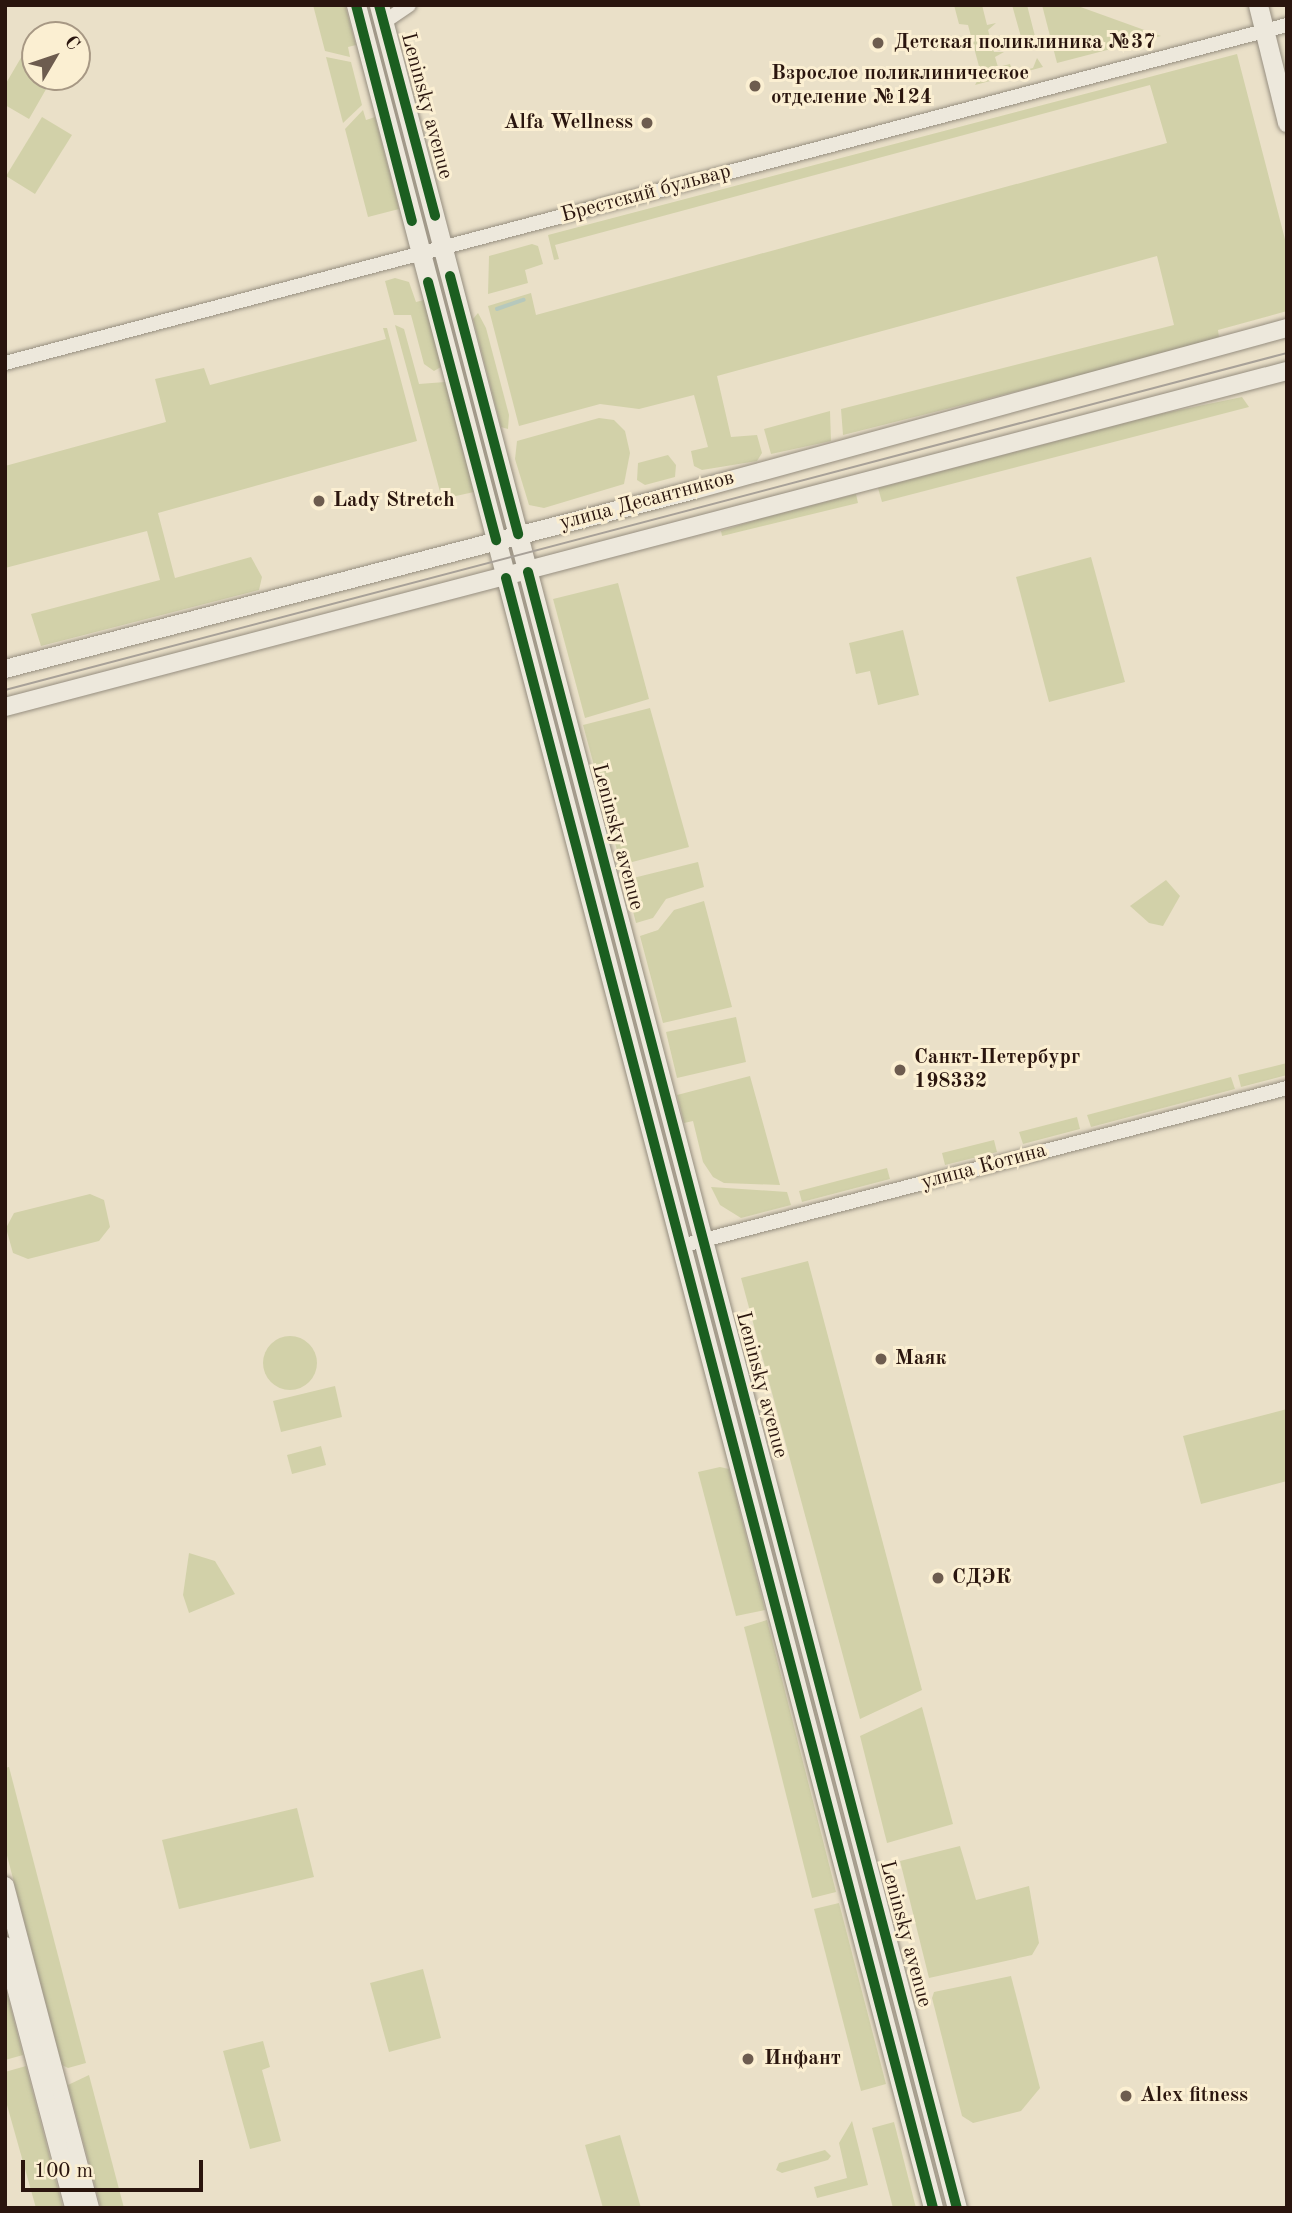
<!DOCTYPE html>
<html>
<head>
<meta charset="utf-8">
<style>
	body { margin:0 }
	#map { position:relative; width:1292px; height:2213px; overflow:hidden; background:#eae0c8; font-family:"Old Standard TT",serif }
	div>[style] { position:absolute }
	.green>* { inset:0; background:#d2d1a9 }
	.round { border-radius:50% }
	.stream>* { height:3.5px; margin:-1.75px; padding:0 1.75px; transform-origin:1.75px; border-radius:1.75px; background:#b6c8bc }
	.roads { filter:drop-shadow(0 0 2px #968e80) drop-shadow(0 0 2px #968e80) }
	.minor>* { height:14px; margin:-7px; padding:0 7px; transform-origin:7px; border-radius:7px; background:#ede8dc }
	.tertiary>* { height:18px; margin:-9px; padding:0 9px; transform-origin:9px; border-radius:9px; background:#ede8dc }
	.secondary>* { height:19px; margin:-9.5px; padding:0 9.5px; transform-origin:9.5px; border-radius:9.5px; background:#ede8dc }
	.tram>* { height:2px; margin:-1px; padding:0 1px; transform-origin:1px; border-radius:1px; background:#a8a198 }
	.cycleway>* { height:10px; margin:-5px; padding:0 5px; transform-origin:5px; border-radius:5px; background:#1b5e20 }
	.dots>* { width:19px; height:19px; translate:-50% -50%; box-sizing:border-box; border:4px solid #fbefd2; border-radius:50% }
	span { translate:-50% -50%; white-space:nowrap; text-align:center; line-height:1.15; -webkit-text-stroke:6px #fbefd2; paint-order:stroke }
	.poi-label { font-size:21px; color:#2a150e; font-weight:700 }
	.left { translate:0 -50%; text-align:left }
	.right { translate:-100% -50%; text-align:right }
	.street-label { font-size:21px; color:#2a150e }
	.frame { position:absolute; inset:0; border:7px solid #2a150e; pointer-events:none }
	.north { position:absolute; left:21px; top:21px; width:70px; height:70px; box-sizing:border-box; background:#fbefd2; border:2px solid #a79884; border-radius:50%; rotate:51deg; font-size:19px; font-weight:700; line-height:28px; text-align:center; color:#2a150e }
	.north::after { content:''; display:block; margin:auto; width:24px; height:32px; background:#6d5c4f; clip-path:polygon(50% 0,100% 100%,50% 72%,0 100%) }
	.scale { position:absolute; left:21px; top:2160px; width:182px; height:32px; box-sizing:border-box; border:4px solid #2a150e; border-top:0; padding-left:9px; font-size:21px; line-height:24px; white-space:nowrap; color:#2a150e; -webkit-text-stroke:5px #fbefd2; paint-order:stroke }
</style>
</head>
<body>
<div id="map">
	<div class="green">
		<i style="clip-path:polygon(313px 5px,345px 5px,356px 45px,348px 47px,350px 57px,325px 51px)"></i>
		<i style="clip-path:polygon(954px 5px,982px 5px,987px 25px,996px 23px,988px 30px,994px 52px,1004px 52px,995px 57px,998px 67px,1010px 64px,1013px 73px,1033px 68px,1037px 58px,1043px 67px,975px 85px,981px 74px,968px 25px,959px 24px)"></i>
		<i style="clip-path:polygon(1012px 5px,1027px 5px,1037px 44px,1032px 49px,1015px 50px,1023px 44px)"></i>
		<i style="clip-path:polygon(1042px 5px,1075px 5px,1161px 36px,1057px 63px)"></i>
		<i style="clip-path:polygon(1237px 54px,1287px 247px,1287px 311px,1218px 330px,1219px 337px,1138px 361px,843px 435px,841px 409px,1174px 325px,1157px 256px,717px 376px,731px 437px,757px 435px,762px 453px,757px 461px,702px 470px,694px 466px,691px 451px,708px 447px,694px 395px,639px 409px,600px 404px,519px 426px,488px 306px,531px 293px,536px 315px,1167px 143px,1150px 85px,555px 245px,559px 259px,554px 260px,548px 235px)"></i>
		<i style="clip-path:polygon(22px 56px,35px 64px,35px 77px,53px 77px,29px 119px,5px 105px,5px 85px)"></i>
		<i style="clip-path:polygon(326px 57px,351px 62px,362px 105px,343px 123px)"></i>
		<i style="clip-path:polygon(363px 110px,366px 120px,375px 117px,399px 209px,368px 217px,345px 129px)"></i>
		<i style="clip-path:polygon(42px 117px,72px 135px,35px 194px,6px 176px)"></i>
		<i style="clip-path:polygon(532px 244px,538px 246px,543px 264px,525px 270px,528px 283px,488px 294px,489px 256px)"></i>
		<i style="clip-path:polygon(395px 278px,409px 282px,416px 302px,424px 300px,441px 367px,434px 371px,424px 364px,411px 315px,394px 315px,385px 281px)"></i>
		<i style="clip-path:polygon(478px 313px,486px 328px,509px 415px,508px 429px,501px 427px,473px 319px)"></i>
		<i style="clip-path:polygon(395px 325px,404px 329px,419px 384px,445px 382px,474px 492px,442px 499px)"></i>
		<i style="clip-path:polygon(383px 328px,387px 328px,417px 441px,158px 513px,175px 578px,251px 557px,262px 577px,259px 590px,41px 646px,31px 614px,160px 580px,147px 531px,5px 568px,5px 466px,166px 422px,155px 379px,204px 368px,210px 385px,386px 339px)"></i>
		<i style="clip-path:polygon(1242px 397px,1249px 407px,882px 502px,878px 488px,1155px 415px)"></i>
		<i style="clip-path:polygon(830px 411px,831px 441px,771px 454px,764px 429px)"></i>
		<i style="clip-path:polygon(599px 418px,614px 420px,625px 431px,630px 453px,624px 484px,544px 508px,529px 505px,515px 459px,517px 441px)"></i>
		<i style="clip-path:polygon(668px 455px,676px 465px,675px 477px,645px 485px,637px 480px,638px 463px)"></i>
		<i style="clip-path:polygon(856px 494px,858px 503px,722px 536px,721px 531px,759px 519px)"></i>
		<i style="clip-path:polygon(1091px 557px,1125px 682px,1049px 702px,1016px 577px)"></i>
		<i style="clip-path:polygon(618px 583px,649px 699px,585px 718px,553px 599px)"></i>
		<i style="clip-path:polygon(903px 630px,919px 695px,878px 705px,870px 671px,856px 674px,849px 643px)"></i>
		<i style="clip-path:polygon(650px 708px,689px 847px,621px 865px,583px 725px)"></i>
		<i style="clip-path:polygon(698px 862px,704px 887px,666px 899px,653px 918px,636px 923px,625px 880px)"></i>
		<i style="clip-path:polygon(1166px 880px,1180px 896px,1163px 926px,1149px 923px,1130px 906px)"></i>
		<i style="clip-path:polygon(704px 901px,732px 1007px,663px 1023px,640px 936px,658px 930px,674px 910px)"></i>
		<i style="clip-path:polygon(736px 1017px,746px 1062px,677px 1078px,666px 1032px)"></i>
		<i style="clip-path:polygon(1287px 1063px,1287px 1075px,1241px 1087px,1238px 1075px)"></i>
		<i style="clip-path:polygon(750px 1076px,780px 1185px,724px 1183px,713px 1177px,703px 1162px,693px 1121px,684px 1123px,677px 1095px)"></i>
		<i style="clip-path:polygon(1231px 1077px,1235px 1089px,1091px 1127px,1087px 1115px)"></i>
		<i style="clip-path:polygon(1077px 1117px,1080px 1129px,1023px 1144px,1019px 1132px)"></i>
		<i style="clip-path:polygon(994px 1140px,997px 1152px,945px 1165px,942px 1153px)"></i>
		<i style="clip-path:polygon(887px 1168px,890px 1179px,802px 1202px,799px 1191px)"></i>
		<i style="clip-path:polygon(711px 1187px,787px 1192px,791px 1205px,741px 1218px,720px 1205px)"></i>
		<i style="clip-path:polygon(90px 1194px,104px 1200px,110px 1227px,99px 1241px,28px 1259px,13px 1253px,6px 1228px,14px 1213px)"></i>
		<i style="clip-path:polygon(808px 1261px,922px 1690px,860px 1719px,741px 1278px)"></i>
		<i class="round" style="left:263px;top:1336px;width:54px;height:54px"></i>
		<i style="clip-path:polygon(335px 1386px,342px 1417px,281px 1432px,273px 1401px)"></i>
		<i style="clip-path:polygon(1287px 1409px,1287px 1481px,1201px 1504px,1183px 1436px)"></i>
		<i style="clip-path:polygon(321px 1446px,326px 1465px,292px 1474px,287px 1455px)"></i>
		<i style="clip-path:polygon(720px 1467px,729px 1469px,765px 1610px,736px 1616px,698px 1472px)"></i>
		<i style="clip-path:polygon(189px 1553px,215px 1561px,235px 1594px,189px 1613px,183px 1595px)"></i>
		<i style="clip-path:polygon(767px 1620px,836px 1892px,812px 1898px,744px 1627px)"></i>
		<i style="clip-path:polygon(922px 1707px,953px 1824px,887px 1843px,860px 1736px)"></i>
		<i style="clip-path:polygon(9px 1767px,86px 2063px,68px 2068px,62px 2065px,5px 1848px,5px 1768px)"></i>
		<i style="clip-path:polygon(297px 1808px,314px 1877px,179px 1909px,162px 1840px)"></i>
		<i style="clip-path:polygon(960px 1846px,976px 1900px,1029px 1886px,1039px 1943px,1032px 1955px,929px 1978px,900px 1861px)"></i>
		<i style="clip-path:polygon(839px 1903px,886px 2084px,861px 2091px,814px 1909px)"></i>
		<i style="clip-path:polygon(423px 1969px,441px 2038px,389px 2052px,370px 1983px)"></i>
		<i style="clip-path:polygon(1011px 1976px,1040px 2088px,1021px 2111px,973px 2123px,962px 2116px,932px 1998px,934px 1992px)"></i>
		<i style="clip-path:polygon(5px 1985px,23px 2055px,5px 2060px)"></i>
		<i style="clip-path:polygon(263px 2041px,270px 2067px,262px 2070px,281px 2141px,250px 2149px,223px 2051px)"></i>
		<i style="clip-path:polygon(26px 2066px,63px 2208px,36px 2208px,5px 2098px,5px 2072px)"></i>
		<i style="clip-path:polygon(89px 2075px,124px 2208px,101px 2208px,68px 2085px)"></i>
		<i style="clip-path:polygon(852px 2121px,868px 2185px,817px 2198px,814px 2187px,847px 2178px,839px 2143px)"></i>
		<i style="clip-path:polygon(894px 2122px,916px 2208px,893px 2208px,872px 2128px)"></i>
		<i style="clip-path:polygon(620px 2135px,641px 2208px,603px 2208px,585px 2145px)"></i>
		<i style="clip-path:polygon(825px 2150px,831px 2156px,828px 2160px,782px 2173px,776px 2170px,779px 2163px)"></i>
	</div>
	<div class="stream">
		<i style="left:497px;top:309px;width:28px;rotate:-19deg"></i>
	</div>
	<div class="roads">
		<div class="minor">
			<i style="left:384px;top:22px;width:30px;rotate:-34deg"></i>
			<i style="left:5px;top:363px;width:1326px;rotate:-14.77deg"></i>
			<i style="left:681px;top:1246px;width:626px;rotate:-14.61deg"></i>
		</div>
		<div class="tertiary">
			<i style="left:5px;top:669px;width:712px;rotate:-14.56deg"></i>
			<i style="left:694px;top:490px;width:615px;rotate:-15.28deg"></i>
			<i style="left:5px;top:707px;width:1325px;rotate:-14.69deg"></i>
			<i style="left:5px;top:1886px;width:333px;rotate:75.2deg"></i>
			<i style="left:5px;top:1946px;width:271px;rotate:75.2deg"></i>
		</div>
		<div class="secondary">
			<i style="left:356px;top:5px;width:2277px;rotate:75.32deg"></i>
			<i style="left:379px;top:5px;width:2278px;rotate:75.3deg"></i>
			<i style="left:1258px;top:5px;width:121px;rotate:76.1deg"></i>
		</div>
	</div>
	<div class="tram">
		<i style="left:5px;top:690px;width:1326px;rotate:-14.73deg"></i>
	</div>
	<div class="cycleway">
		<i style="left:356px;top:5px;width:223px;rotate:75.5deg"></i>
		<i style="left:379px;top:5px;width:218px;rotate:75.1deg"></i>
		<i style="left:450px;top:276px;width:267px;rotate:75.2deg"></i>
		<i style="left:428px;top:282px;width:267px;rotate:75.2deg"></i>
		<i style="left:528px;top:572px;width:1691px;rotate:75.31deg"></i>
		<i style="left:506px;top:578px;width:1685px;rotate:75.32deg"></i>
	</div>
	<div class="dots">
		<i style="left:878px;top:43px;background:#6d5c4f"></i>
		<i style="left:755px;top:86px;background:#6d5c4f"></i>
		<i style="left:647px;top:123px;background:#6d5c4f"></i>
		<i style="left:319px;top:501px;background:#6d5c4f"></i>
		<i style="left:900px;top:1070px;background:#6d5c4f"></i>
		<i style="left:881px;top:1359px;background:#6d5c4f"></i>
		<i style="left:938px;top:1578px;background:#6d5c4f"></i>
		<i style="left:748px;top:2059px;background:#6d5c4f"></i>
		<i style="left:1126px;top:2096px;background:#6d5c4f"></i>
	</div>
	<div class="poi-label">
		<span class="left" style="left:894px;top:43px">Детская поликлиника №37</span>
		<span class="left" style="left:771px;top:86px">Взрослое поликлиническое<br>отделение №124</span>
		<span class="right" style="left:633px;top:123px">Alfa Wellness</span>
		<span class="left" style="left:333px;top:501px">Lady Stretch</span>
		<span class="left" style="left:914px;top:1070px">Санкт-Петербург<br>198332</span>
		<span class="left" style="left:895px;top:1359px">Маяк</span>
		<span class="left" style="left:952px;top:1578px">СДЭК</span>
		<span class="left" style="left:764px;top:2059px">Инфант</span>
		<span class="left" style="left:1140px;top:2096px">Alex fitness</span>
	</div>
	<div class="street-label">
		<span style="left:426px;top:106px;rotate:75deg">Leninsky avenue</span>
		<span style="left:646px;top:194px;rotate:-15deg">Брестский бульвар</span>
		<span style="left:647px;top:501px;rotate:-15deg">улица Десантников</span>
		<span style="left:617px;top:837px;rotate:75deg">Leninsky avenue</span>
		<span style="left:984px;top:1167px;rotate:-15deg">улица Котина</span>
		<span style="left:761px;top:1385px;rotate:75deg">Leninsky avenue</span>
		<span style="left:905px;top:1934px;rotate:75deg">Leninsky avenue</span>
	</div>
	<div class="frame"></div>
	<div class="north">С</div>
	<div class="scale">100 m</div>
</div>
</body>
</html>
